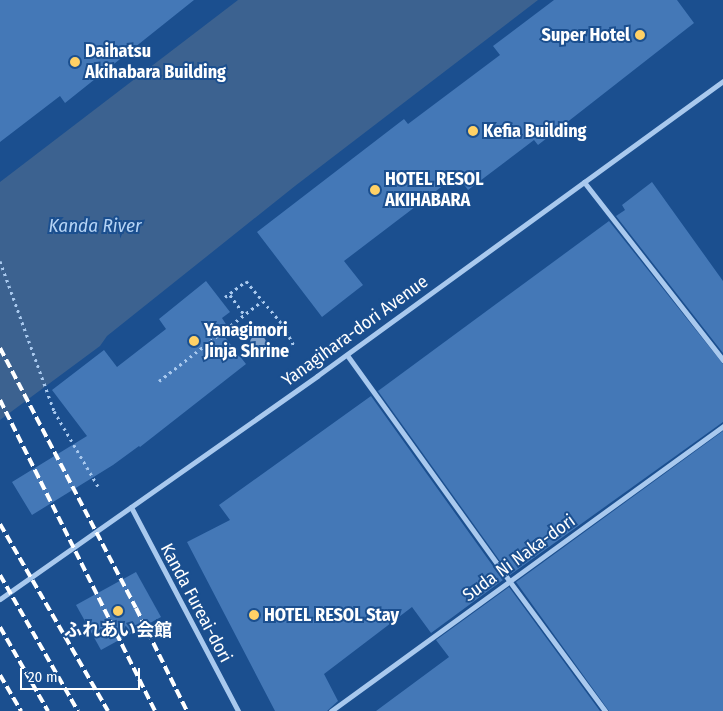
<!DOCTYPE html>
<html>
<head>
<meta charset="utf-8">
<style>
	body { margin:0 }
	#map { position:relative; width:723px; height:711px; overflow:hidden; background:#1b4f8f; font-family:"Fira Sans Condensed","Noto Sans JP",sans-serif }
	div>[style] { position:absolute }
	.water>* { inset:0; background:#3c6290 }
	.building>* { inset:0; background:#4478b7 }
	.path>* { height:3px; margin-top:-1.5px; transform-origin:0; background:repeating-linear-gradient(90deg,#a9c9ee 0 2.5px,transparent 0 6.5px) }
	.minor>* { height:5px; margin:-2.5px; padding:0 2.5px; transform-origin:2.5px; border-radius:2.5px; background:#a9c9ee }
	.rail>* { height:4px; margin-top:-2px; transform-origin:0; background:repeating-linear-gradient(90deg,#fff 0 9px,transparent 0 13px) }
	.trees>* { width:16px; height:16px; margin:-8px; border-radius:50%; background:#7ea0ca }
	.dots>* { width:14px; height:14px; translate:-50% -50%; box-sizing:border-box; border:2px solid #1b4f8f; border-radius:50% }
	span { translate:-50% -50%; white-space:nowrap; text-align:center; line-height:1.15; -webkit-text-stroke:4px #1b4f8f; paint-order:stroke }
	.poi-label { font-size:18px; color:#fff; font-weight:700 }
	.right { translate:-100% -50%; text-align:right }
	.left { translate:0 -50%; text-align:left }
	.street-label { font-size:18px; color:#fff }
	.water-label { font-size:19px; color:#b5d3f5; font-style:italic }
	.scale { position:absolute; left:20px; top:668px; width:120px; height:22px; box-sizing:border-box; border:2px solid #fff; border-top:0; padding-left:6px; font-size:15px; line-height:18px; white-space:nowrap; color:#fff; -webkit-text-stroke:4px #1b4f8f; paint-order:stroke }
</style>
</head>
<body>
<div id="map">
	<div class="water">
		<i style="clip-path:polygon(238px 0,538px 0,295px 186px,107px 336px,100px 346px,0 420px,0 182px)"></i>
	</div>
	<div class="building">
		<i style="clip-path:polygon(0 0,194px 0,65px 103px,60px 96px,0 142px)"></i>
		<i style="clip-path:polygon(554px 0,677px 0,694px 23px,538px 145px,534px 140px,468px 190px,457px 175px,344px 261px,363px 285px,322px 317px,257px 232px,404px 119px,408px 124px,500px 55px,493px 46px)"></i>
		<i style="clip-path:polygon(652px 182px,723px 281px,723px 353px,616px 216px,625px 210px,622px 205px)"></i>
		<i style="clip-path:polygon(609px 221px,723px 364px,723px 422px,510px 575px,378px 391px)"></i>
		<i style="clip-path:polygon(206px 281px,230px 312px,222px 318px,227px 326px,220px 331px,246px 364px,140px 447px,139px 446px,113px 465px,32px 515px,12px 482px,87px 436px,52px 390px,104px 350px,117px 367px,166px 329px,159px 319px)"></i>
		<i style="clip-path:polygon(371px 396px,503px 580px,431px 633px,412px 607px,324px 674px,338px 701px,327px 711px,275px 711px,187px 542px,230px 520px,219px 505px)"></i>
		<i style="clip-path:polygon(723px 431px,723px 711px,609px 711px,516px 582px)"></i>
		<i style="clip-path:polygon(136px 572px,161px 617px,101px 650px,76px 605px)"></i>
		<i style="clip-path:polygon(509px 587px,600px 711px,376px 711px,449px 657px,436px 640px)"></i>
	</div>
	<div class="path">
		<i style="left:0;top:261px;width:159px;rotate:70.2deg"></i>
		<i style="left:54px;top:411px;width:89px;rotate:59.7deg"></i>
		<i style="left:230px;top:295px;width:24px;rotate:54deg"></i>
		<i style="left:225px;top:297px;width:26px;rotate:-37deg"></i>
		<i style="left:246px;top:281px;width:57px;rotate:49.9deg"></i>
		<i style="left:283px;top:325px;width:24px;rotate:62deg"></i>
		<i style="left:159px;top:381px;width:130px;rotate:-37.8deg"></i>
	</div>
	<div class="minor">
		<i style="left:584px;top:182px;width:226px;rotate:52deg"></i>
		<i style="left:347px;top:355px;width:279px;rotate:54.3deg"></i>
		<i style="left:510px;top:582px;width:160px;rotate:53.6deg"></i>
		<i style="left:131px;top:507px;width:230px;rotate:62.3deg"></i>
		<i style="left:0;top:599px;width:388px;rotate:-35.1deg"></i>
		<i style="left:317px;top:376px;width:502px;rotate:-36deg"></i>
		<i style="left:331px;top:711px;width:485px;rotate:-36deg"></i>
	</div>
	<div class="rail">
		<i style="left:0;top:348px;width:293px;rotate:62.4deg"></i>
		<i style="left:136px;top:608px;width:115px;rotate:63.7deg"></i>
		<i style="left:0;top:400px;width:347px;rotate:63.5deg"></i>
		<i style="left:0;top:524px;width:216px;rotate:60deg"></i>
		<i style="left:0;top:575px;width:157px;rotate:60.2deg"></i>
		<i style="left:0;top:627px;width:97px;rotate:60.3deg"></i>
		<i style="left:0;top:675px;width:42px;rotate:59.7deg"></i>
	</div>
	<div class="trees">
		<i style="left:258px;top:343px"></i>
	</div>
	<div class="dots">
		<i style="left:640px;top:35px;background:#ffd166"></i>
		<i style="left:75px;top:62px;background:#ffd166"></i>
		<i style="left:473px;top:131px;background:#ffd166"></i>
		<i style="left:375px;top:190px;background:#ffd166"></i>
		<i style="left:194px;top:341px;background:#ffd166"></i>
		<i style="left:118px;top:611px;background:#ffd166"></i>
		<i style="left:254px;top:615px;background:#ffd166"></i>
	</div>
	<div class="poi-label">
		<span class="right" style="left:630px;top:35px">Super Hotel</span>
		<span class="left" style="left:85px;top:62px">Daihatsu<br>Akihabara Building</span>
		<span class="left" style="left:483px;top:131px">Kefia Building</span>
		<span class="left" style="left:385px;top:190px">HOTEL RESOL<br>AKIHABARA</span>
		<span class="left" style="left:204px;top:341px">Yanagimori<br>Jinja Shrine</span>
		<span class="left" style="left:264px;top:615px">HOTEL RESOL Stay</span>
		<span style="left:118px;top:630px">ふれあい会館</span>
	</div>
	<div class="street-label">
		<span style="left:355px;top:331px;rotate:-36deg">Yanagihara-dori Avenue</span>
		<span style="left:519px;top:558px;rotate:-36deg">Suda Ni Naka-dori</span>
		<span style="left:196px;top:603px;rotate:62deg">Kanda Fureai-dori</span>
	</div>
	<div class="water-label">
		<span style="left:95px;top:226px">Kanda River</span>
	</div>
	<div class="scale">20 m</div>
</div>
</body>
</html>
